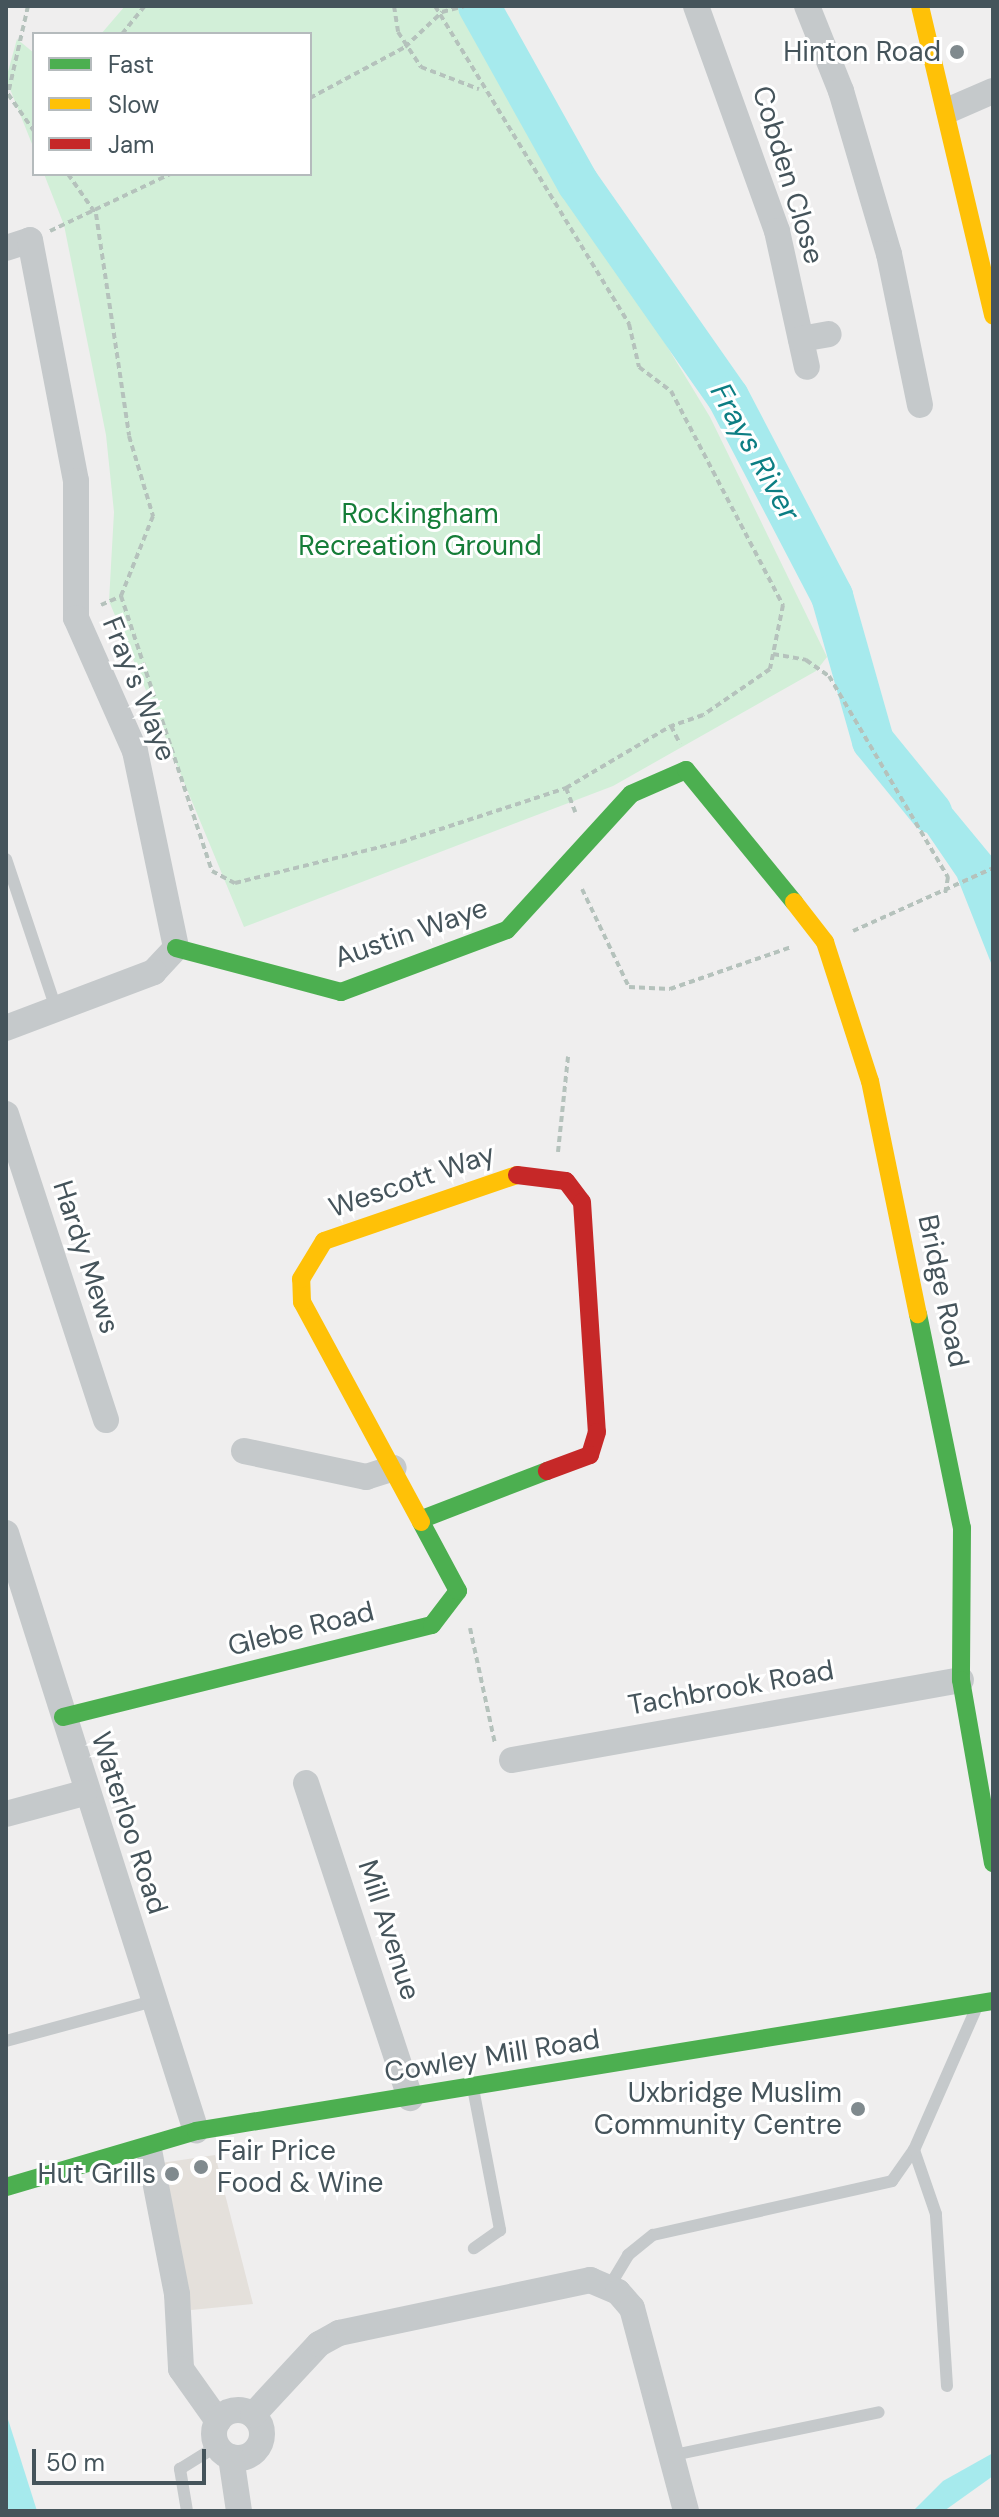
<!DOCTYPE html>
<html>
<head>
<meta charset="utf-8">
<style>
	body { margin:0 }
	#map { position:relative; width:999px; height:2517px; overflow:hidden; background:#efeeee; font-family:"DM Sans",sans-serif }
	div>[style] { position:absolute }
	.commercial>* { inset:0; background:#e4e0db }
	.green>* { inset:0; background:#d2efd8 }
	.water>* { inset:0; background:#a6eaed }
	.river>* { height:42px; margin:-21px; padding:0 21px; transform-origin:21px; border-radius:21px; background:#a6eaed }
	.path>* { height:4px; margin-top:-2px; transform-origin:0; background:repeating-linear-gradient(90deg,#b5c2bc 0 6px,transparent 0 10px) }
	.lane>* { height:12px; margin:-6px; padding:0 6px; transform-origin:6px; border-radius:6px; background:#c5c9cb }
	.street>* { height:26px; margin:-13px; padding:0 13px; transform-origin:13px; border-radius:13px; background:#c5c9cb }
	.street>.ring { margin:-13px; padding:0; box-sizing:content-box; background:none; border:26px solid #c5c9cb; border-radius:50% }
	.fast>* { height:18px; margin:-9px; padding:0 9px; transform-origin:9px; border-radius:9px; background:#4caf50 }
	.slow>* { height:18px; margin:-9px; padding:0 9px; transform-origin:9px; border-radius:9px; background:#ffc107 }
	.jam>* { height:18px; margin:-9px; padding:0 9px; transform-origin:9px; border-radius:9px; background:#c62828 }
	.dots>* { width:22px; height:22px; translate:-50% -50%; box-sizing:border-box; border:4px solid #fff; border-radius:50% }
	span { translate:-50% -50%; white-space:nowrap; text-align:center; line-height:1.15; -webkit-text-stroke:6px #fff; paint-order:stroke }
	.poi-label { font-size:28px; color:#45545b }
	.right { translate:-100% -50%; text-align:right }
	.left { translate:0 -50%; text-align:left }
	.street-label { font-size:28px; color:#45545b }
	.park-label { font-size:28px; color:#157d38 }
	.water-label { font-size:30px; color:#0c7e83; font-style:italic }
	.frame { position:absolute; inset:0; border:8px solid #45545b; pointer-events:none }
	.legend { position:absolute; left:32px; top:32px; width:280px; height:144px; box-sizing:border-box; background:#fff; border:2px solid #b5bbbd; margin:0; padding:10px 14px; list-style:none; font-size:24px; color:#45545b }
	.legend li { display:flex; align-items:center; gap:16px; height:40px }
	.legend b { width:40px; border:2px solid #b5bbbd }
	.scale { position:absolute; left:32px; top:2449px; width:174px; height:36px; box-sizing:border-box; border:4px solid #45545b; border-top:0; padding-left:10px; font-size:24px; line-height:28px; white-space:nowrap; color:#45545b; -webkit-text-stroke:6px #fff; paint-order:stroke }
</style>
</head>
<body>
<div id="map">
	<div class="commercial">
		<i style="clip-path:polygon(215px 2155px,253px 2304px,191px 2310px,161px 2163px)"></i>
	</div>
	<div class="green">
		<i style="clip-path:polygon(125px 6px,460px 6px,710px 417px,827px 657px,816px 671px,613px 786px,244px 927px,109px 601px,114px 512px,106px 435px,64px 225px,44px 174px,310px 174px,310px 34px,101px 34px)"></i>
		<i style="clip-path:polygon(17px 39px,34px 53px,34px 149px,6px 79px)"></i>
	</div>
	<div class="water">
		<i style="clip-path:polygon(912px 760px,993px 858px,993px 968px,957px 877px,886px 773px)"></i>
		<i style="clip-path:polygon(6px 2413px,37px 2511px,6px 2511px)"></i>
		<i style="clip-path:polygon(993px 2453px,993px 2476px,944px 2511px,913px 2511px,943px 2481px)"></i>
	</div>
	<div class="river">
		<i style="left:479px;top:6px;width:203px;rotate:60.8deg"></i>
		<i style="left:578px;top:183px;width:261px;rotate:55deg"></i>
		<i style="left:728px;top:397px;width:225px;rotate:62.4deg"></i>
		<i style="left:832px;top:596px;width:151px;rotate:74.2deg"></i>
		<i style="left:873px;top:741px;width:92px;rotate:50.8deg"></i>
	</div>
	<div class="path">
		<i style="left:28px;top:6px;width:90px;rotate:102.8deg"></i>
		<i style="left:8px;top:94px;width:45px;rotate:54.9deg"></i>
		<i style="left:394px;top:6px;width:26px;rotate:81deg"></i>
		<i style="left:398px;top:32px;width:42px;rotate:56.7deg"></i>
		<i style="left:421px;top:67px;width:62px;rotate:20.8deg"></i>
		<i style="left:435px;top:6px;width:373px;rotate:58.6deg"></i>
		<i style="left:629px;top:324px;width:44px;rotate:76.9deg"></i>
		<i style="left:639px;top:367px;width:40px;rotate:37deg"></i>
		<i style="left:671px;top:391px;width:242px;rotate:62.4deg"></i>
		<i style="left:783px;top:605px;width:65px;rotate:101.5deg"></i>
		<i style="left:770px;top:669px;width:81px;rotate:145.5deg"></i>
		<i style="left:703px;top:715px;width:34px;rotate:161deg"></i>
		<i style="left:671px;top:726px;width:20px;rotate:63deg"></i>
		<i style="left:122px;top:34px;width:36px;rotate:-51deg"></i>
		<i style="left:310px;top:98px;width:108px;rotate:-28.2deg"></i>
		<i style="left:405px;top:47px;width:51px;rotate:-43.4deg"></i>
		<i style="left:442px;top:12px;width:24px;rotate:-15deg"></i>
		<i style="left:68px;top:174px;width:49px;rotate:55deg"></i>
		<i style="left:96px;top:214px;width:224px;rotate:81.5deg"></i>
		<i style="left:129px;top:436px;width:84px;rotate:73.3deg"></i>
		<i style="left:153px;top:516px;width:86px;rotate:111.8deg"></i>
		<i style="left:121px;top:596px;width:290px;rotate:71.7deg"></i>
		<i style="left:212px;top:871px;width:26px;rotate:28deg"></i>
		<i style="left:235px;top:883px;width:171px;rotate:-13.9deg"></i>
		<i style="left:401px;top:842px;width:174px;rotate:-18.1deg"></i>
		<i style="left:566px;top:788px;width:122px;rotate:-30.6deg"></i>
		<i style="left:50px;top:231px;width:133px;rotate:-25.4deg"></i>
		<i style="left:101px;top:605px;width:22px;rotate:-24deg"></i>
		<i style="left:773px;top:654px;width:34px;rotate:10deg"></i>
		<i style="left:806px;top:660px;width:28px;rotate:35deg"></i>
		<i style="left:829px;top:676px;width:234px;rotate:59.4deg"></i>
		<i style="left:948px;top:877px;width:17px;rotate:100deg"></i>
		<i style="left:566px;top:788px;width:26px;rotate:69deg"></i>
		<i style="left:582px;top:889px;width:109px;rotate:64.4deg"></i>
		<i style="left:629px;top:987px;width:41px;rotate:2.8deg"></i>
		<i style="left:670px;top:989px;width:128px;rotate:-19.1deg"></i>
		<i style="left:853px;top:931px;width:154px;rotate:-24.2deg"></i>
		<i style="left:558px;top:1152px;width:96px;rotate:-84deg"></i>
		<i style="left:470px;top:1628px;width:119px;rotate:77.8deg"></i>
	</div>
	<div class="lane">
		<i style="left:6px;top:859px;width:160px;rotate:71.5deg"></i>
		<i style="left:6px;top:2041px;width:152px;rotate:-15.2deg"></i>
		<i style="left:473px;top:2088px;width:145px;rotate:79.2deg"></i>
		<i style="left:500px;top:2230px;width:32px;rotate:145deg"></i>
		<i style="left:609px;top:2287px;width:37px;rotate:-59deg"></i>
		<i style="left:628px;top:2255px;width:32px;rotate:-39deg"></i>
		<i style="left:653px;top:2235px;width:245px;rotate:-12.7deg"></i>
		<i style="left:892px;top:2181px;width:38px;rotate:-55deg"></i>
		<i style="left:947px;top:2386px;width:172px;rotate:-93.7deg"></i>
		<i style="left:936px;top:2214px;width:68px;rotate:-109deg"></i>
		<i style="left:914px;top:2150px;width:152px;rotate:-66.3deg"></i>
		<i style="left:674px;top:2455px;width:209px;rotate:-11.8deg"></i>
		<i style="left:187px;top:2511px;width:43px;rotate:-99.5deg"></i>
		<i style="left:180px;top:2469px;width:44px;rotate:-31.9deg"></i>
	</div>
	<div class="street">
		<i style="left:696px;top:6px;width:239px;rotate:70.2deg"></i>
		<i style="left:777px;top:231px;width:139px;rotate:77.6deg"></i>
		<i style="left:807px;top:6px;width:92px;rotate:68.2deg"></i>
		<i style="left:841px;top:91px;width:170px;rotate:73.6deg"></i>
		<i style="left:889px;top:254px;width:154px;rotate:78.4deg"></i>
		<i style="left:949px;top:110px;width:48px;rotate:-23.4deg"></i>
		<i style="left:6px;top:248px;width:25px;rotate:-18deg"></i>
		<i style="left:30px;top:240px;width:245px;rotate:79.2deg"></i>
		<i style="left:76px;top:481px;width:137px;rotate:90deg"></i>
		<i style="left:76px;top:618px;width:145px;rotate:66.1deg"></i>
		<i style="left:135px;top:751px;width:201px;rotate:78.2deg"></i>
		<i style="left:176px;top:948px;width:33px;rotate:133deg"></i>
		<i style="left:154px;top:972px;width:158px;rotate:159.3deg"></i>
		<i style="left:801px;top:339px;width:28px;rotate:-10deg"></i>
		<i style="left:6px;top:1114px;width:322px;rotate:71.9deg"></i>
		<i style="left:244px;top:1451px;width:125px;rotate:12deg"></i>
		<i style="left:366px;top:1477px;width:29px;rotate:-18deg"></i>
		<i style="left:6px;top:1533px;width:627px;rotate:72.37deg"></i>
		<i style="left:512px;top:1760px;width:456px;rotate:-10.1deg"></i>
		<i style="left:306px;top:1783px;width:332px;rotate:71.7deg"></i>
		<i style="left:6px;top:1814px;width:81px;rotate:-15.1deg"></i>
		<i style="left:149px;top:2150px;width:147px;rotate:79deg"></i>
		<i style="left:177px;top:2294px;width:75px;rotate:86.9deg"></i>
		<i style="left:181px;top:2369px;width:64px;rotate:54.6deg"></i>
		<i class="ring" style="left:214px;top:2410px;width:22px;height:22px"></i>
		<i style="left:253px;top:2415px;width:97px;rotate:-47.1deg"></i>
		<i style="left:319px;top:2344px;width:23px;rotate:-29deg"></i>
		<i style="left:339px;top:2333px;width:257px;rotate:-11.9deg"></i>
		<i style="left:590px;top:2280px;width:30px;rotate:23deg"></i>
		<i style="left:618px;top:2292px;width:21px;rotate:49deg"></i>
		<i style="left:632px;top:2308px;width:210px;rotate:75.1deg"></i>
		<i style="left:231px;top:2457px;width:55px;rotate:81.6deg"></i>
	</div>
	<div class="fast">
		<i style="left:176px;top:948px;width:171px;rotate:14.9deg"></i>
		<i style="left:341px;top:992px;width:177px;rotate:-20.5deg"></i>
		<i style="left:507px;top:930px;width:184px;rotate:-47.6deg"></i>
		<i style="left:631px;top:794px;width:60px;rotate:-23.6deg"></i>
		<i style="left:686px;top:770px;width:171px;rotate:50.7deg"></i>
		<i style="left:918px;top:1314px;width:218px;rotate:78.4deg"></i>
		<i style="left:962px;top:1528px;width:152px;rotate:90.4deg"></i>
		<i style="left:961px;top:1680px;width:186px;rotate:80.1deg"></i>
		<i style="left:425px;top:1518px;width:131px;rotate:-21.1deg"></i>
		<i style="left:63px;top:1717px;width:380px;rotate:-14deg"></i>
		<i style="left:432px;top:1625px;width:43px;rotate:-52.6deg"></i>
		<i style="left:458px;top:1591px;width:78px;rotate:-118.2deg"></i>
		<i style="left:6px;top:2187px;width:198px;rotate:-16.4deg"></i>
		<i style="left:196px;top:2131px;width:808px;rotate:-9.26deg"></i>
	</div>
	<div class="slow">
		<i style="left:920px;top:6px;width:318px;rotate:76.7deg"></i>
		<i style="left:794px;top:902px;width:51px;rotate:52.2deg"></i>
		<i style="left:825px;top:942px;width:146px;rotate:72.1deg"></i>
		<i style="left:870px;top:1081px;width:238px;rotate:78.4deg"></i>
		<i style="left:421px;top:1522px;width:250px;rotate:-118.4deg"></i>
		<i style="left:302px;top:1302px;width:23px;rotate:-92deg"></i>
		<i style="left:301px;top:1279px;width:44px;rotate:-58.8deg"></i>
		<i style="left:324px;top:1241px;width:204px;rotate:-18.9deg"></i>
	</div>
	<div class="jam">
		<i style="left:517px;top:1175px;width:49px;rotate:7deg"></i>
		<i style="left:566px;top:1181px;width:26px;rotate:53deg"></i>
		<i style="left:582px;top:1202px;width:230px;rotate:86.3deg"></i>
		<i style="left:597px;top:1432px;width:24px;rotate:107deg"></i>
		<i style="left:590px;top:1455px;width:46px;rotate:159.6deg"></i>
	</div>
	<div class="dots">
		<i style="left:957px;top:52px;background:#808a8e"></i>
		<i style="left:858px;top:2109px;background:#808a8e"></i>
		<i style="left:201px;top:2167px;background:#808a8e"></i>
		<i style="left:172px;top:2174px;background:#808a8e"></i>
	</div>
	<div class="poi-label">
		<span class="right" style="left:941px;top:52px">Hinton Road</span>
		<span class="right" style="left:842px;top:2109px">Uxbridge Muslim<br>Community Centre</span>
		<span class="left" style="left:217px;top:2167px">Fair Price<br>Food &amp; Wine</span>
		<span class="right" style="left:156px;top:2174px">Hut Grills</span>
	</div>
	<div class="street-label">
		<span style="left:788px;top:175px;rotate:73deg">Cobden Close</span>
		<span style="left:139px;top:689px;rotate:68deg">Fray's Waye</span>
		<span style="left:411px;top:933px;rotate:-19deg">Austin Waye</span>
		<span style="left:412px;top:1181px;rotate:-19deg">Wescott Way</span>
		<span style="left:86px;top:1257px;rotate:72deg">Hardy Mews</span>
		<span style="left:943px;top:1291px;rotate:78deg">Bridge Road</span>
		<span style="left:301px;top:1629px;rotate:-14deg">Glebe Road</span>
		<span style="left:731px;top:1688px;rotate:-10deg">Tachbrook Road</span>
		<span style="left:129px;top:1823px;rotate:72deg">Waterloo Road</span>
		<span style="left:389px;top:1930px;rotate:72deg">Mill Avenue</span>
		<span style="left:492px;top:2056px;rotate:-9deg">Cowley Mill Road</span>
	</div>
	<div class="park-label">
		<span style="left:420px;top:530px">Rockingham<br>Recreation Ground</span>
	</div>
	<div class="water-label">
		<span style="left:755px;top:452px;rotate:61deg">Frays River</span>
	</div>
	<div class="frame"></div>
	<ul class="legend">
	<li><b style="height:10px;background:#4caf50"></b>Fast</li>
	<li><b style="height:10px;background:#ffc107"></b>Slow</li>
	<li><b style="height:10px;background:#c62828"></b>Jam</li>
	</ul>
	<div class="scale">50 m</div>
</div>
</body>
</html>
